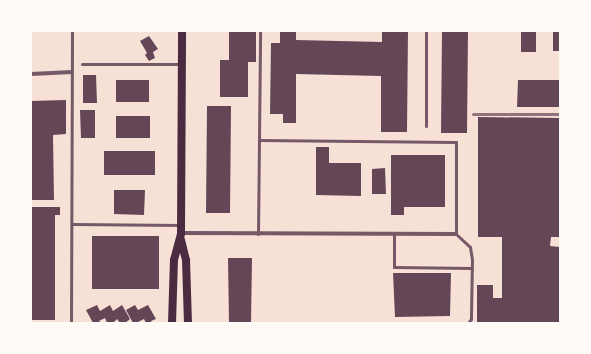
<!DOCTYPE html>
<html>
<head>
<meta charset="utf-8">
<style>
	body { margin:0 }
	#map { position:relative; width:591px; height:354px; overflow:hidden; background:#f7e1d7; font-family:"IBM Plex Sans",sans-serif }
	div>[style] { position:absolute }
	.building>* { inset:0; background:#644757 }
	.service>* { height:3px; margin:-1.5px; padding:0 1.5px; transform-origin:1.5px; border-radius:1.5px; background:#755966 }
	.minor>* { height:4px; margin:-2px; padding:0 2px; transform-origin:2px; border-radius:2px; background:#755966 }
	.secondary>* { height:8px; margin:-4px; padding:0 4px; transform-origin:4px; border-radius:4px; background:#4a2c40 }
	.rail>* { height:3px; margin:-1.5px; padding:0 1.5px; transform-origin:1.5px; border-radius:1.5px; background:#8f747c }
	span { translate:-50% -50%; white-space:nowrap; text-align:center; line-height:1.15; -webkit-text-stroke:4px #fffaf5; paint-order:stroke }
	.frame { position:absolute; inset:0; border:32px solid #fffaf5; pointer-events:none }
</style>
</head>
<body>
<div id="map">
	<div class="building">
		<i style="clip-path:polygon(229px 31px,256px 31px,256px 62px,248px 62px,248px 97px,220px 97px,220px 60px,229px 60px)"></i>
		<i style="clip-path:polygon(280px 31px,296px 31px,296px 40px,382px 42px,382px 31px,408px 31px,407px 132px,381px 132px,381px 76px,296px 74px,296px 123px,283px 123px,283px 114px,270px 114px,271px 43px,280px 43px)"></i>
		<i style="clip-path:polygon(442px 31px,468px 31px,467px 133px,441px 133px)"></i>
		<i style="clip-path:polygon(521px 31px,536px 31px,536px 52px,521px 52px)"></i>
		<i style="clip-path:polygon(553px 31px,560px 31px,560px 51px,553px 51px)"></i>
		<i style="clip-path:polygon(149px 36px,158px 49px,153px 52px,155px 58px,149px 61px,145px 55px,147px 53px,140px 41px)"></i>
		<i style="clip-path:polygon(83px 75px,96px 75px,97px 103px,83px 103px)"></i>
		<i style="clip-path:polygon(116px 80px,149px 80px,149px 102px,116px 102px)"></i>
		<i style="clip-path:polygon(518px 80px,560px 80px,560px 107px,517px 107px)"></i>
		<i style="clip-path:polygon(66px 100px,66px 134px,53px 135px,54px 200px,31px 200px,31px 101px)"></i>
		<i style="clip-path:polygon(207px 106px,231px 106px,230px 213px,206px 213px)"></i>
		<i style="clip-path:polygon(80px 110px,95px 110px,95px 138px,81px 138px)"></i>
		<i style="clip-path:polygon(116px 116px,150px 116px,150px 138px,116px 138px)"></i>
		<i style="clip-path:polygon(478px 117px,560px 118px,560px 237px,551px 237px,550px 246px,560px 247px,560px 323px,477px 323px,477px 285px,493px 285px,493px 298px,502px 298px,502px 237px,478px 237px)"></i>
		<i style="clip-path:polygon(316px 147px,329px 147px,329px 163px,361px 163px,361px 196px,316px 195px)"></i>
		<i style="clip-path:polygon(104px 151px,155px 151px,155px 175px,104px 175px)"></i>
		<i style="clip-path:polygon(391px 155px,445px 155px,445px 207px,404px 207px,404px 215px,391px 215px)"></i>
		<i style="clip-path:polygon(385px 168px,386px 194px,372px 194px,372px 169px)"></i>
		<i style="clip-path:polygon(114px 190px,145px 190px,144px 215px,114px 214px)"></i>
		<i style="clip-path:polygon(31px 207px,60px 207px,60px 215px,55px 215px,55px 320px,31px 320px)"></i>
		<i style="clip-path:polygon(92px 236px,159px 236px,159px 289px,92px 289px)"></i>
		<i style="clip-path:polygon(228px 258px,252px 258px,251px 323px,229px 323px)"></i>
		<i style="clip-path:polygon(393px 273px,451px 273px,450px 316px,395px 317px)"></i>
		<i style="clip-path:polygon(97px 305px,100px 311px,110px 305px,113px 311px,122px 305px,130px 319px,125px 323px,120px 323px,117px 319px,113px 323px,107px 323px,105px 318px,99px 321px,101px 323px,93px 323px,86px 310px)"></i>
		<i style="clip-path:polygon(135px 305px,138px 310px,148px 305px,156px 319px,151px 321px,152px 323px,146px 323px,144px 319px,138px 322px,139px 323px,133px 323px,126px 310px)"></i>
	</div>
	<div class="service">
		<i style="left:426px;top:31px;width:95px;rotate:90deg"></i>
		<i style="left:82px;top:64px;width:98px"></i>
		<i style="left:259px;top:140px;width:197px;rotate:0.6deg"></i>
		<i style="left:456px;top:142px;width:92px;rotate:90deg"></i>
		<i style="left:456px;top:234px;width:19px;rotate:43deg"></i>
		<i style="left:470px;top:247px;width:12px;rotate:81deg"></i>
		<i style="left:472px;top:259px;width:60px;rotate:91deg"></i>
		<i style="left:471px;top:319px;width:5px;rotate:127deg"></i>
		<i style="left:72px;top:224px;width:109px;rotate:0.5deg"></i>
		<i style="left:258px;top:234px;width:203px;rotate:-89.4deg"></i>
		<i style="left:394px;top:234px;width:33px;rotate:90deg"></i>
		<i style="left:394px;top:267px;width:78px;rotate:0.7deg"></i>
		<i style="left:71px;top:323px;width:292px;rotate:-89.8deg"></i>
	</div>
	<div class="minor">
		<i style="left:31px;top:74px;width:41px;rotate:-2.8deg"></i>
		<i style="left:181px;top:233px;width:275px;rotate:0.2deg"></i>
	</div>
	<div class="secondary">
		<i style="left:181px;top:240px;width:21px;rotate:76deg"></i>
		<i style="left:186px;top:260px;width:63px;rotate:88.2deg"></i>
		<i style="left:172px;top:323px;width:63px;rotate:-88.2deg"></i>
		<i style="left:174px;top:260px;width:28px;rotate:-75deg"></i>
		<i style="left:181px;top:233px;width:202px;rotate:-89.7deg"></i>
	</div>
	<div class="rail">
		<i style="left:473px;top:114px;width:87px"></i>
	</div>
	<div class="frame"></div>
</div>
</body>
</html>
